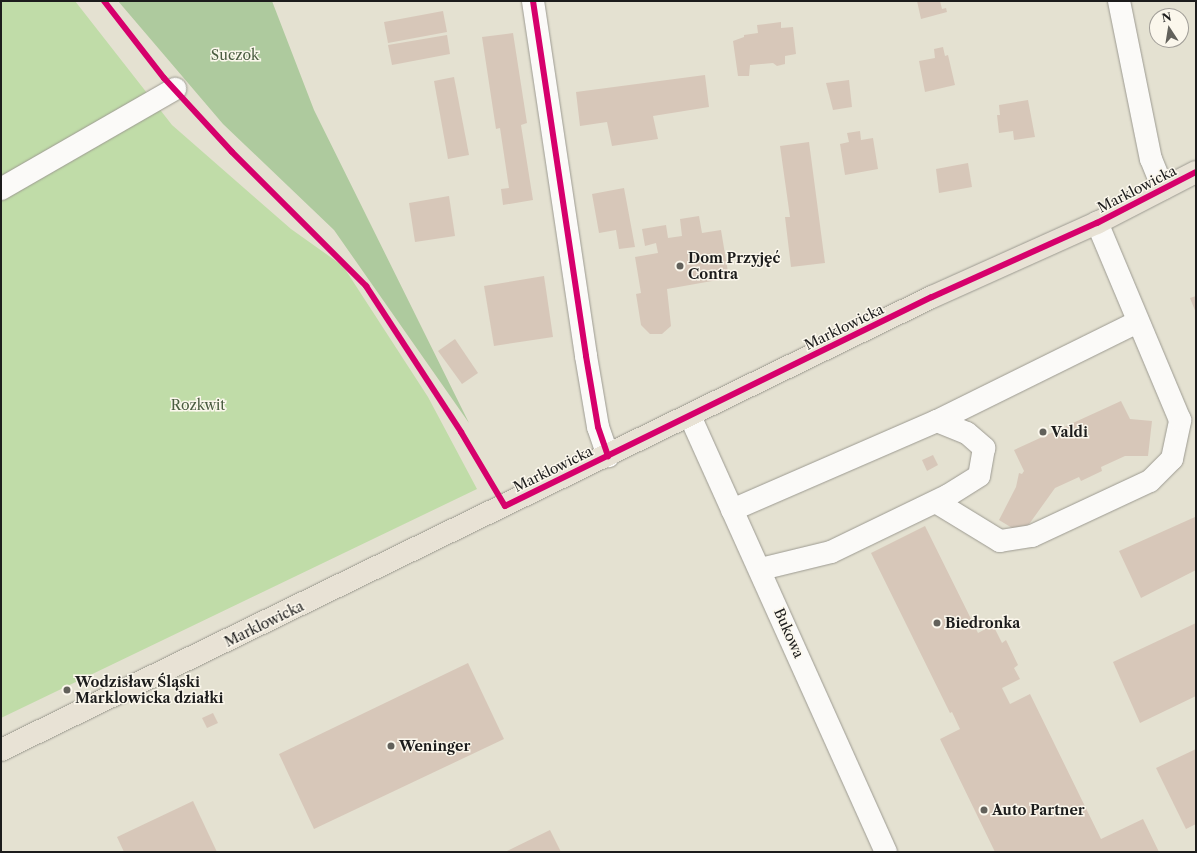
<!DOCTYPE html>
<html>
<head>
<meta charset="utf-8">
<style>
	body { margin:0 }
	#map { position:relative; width:1197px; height:853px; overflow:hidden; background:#e4e1d1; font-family:"Libre Caslon Text",serif }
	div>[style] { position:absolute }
	.green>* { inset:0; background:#c0dca8 }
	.forest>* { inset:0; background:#aeca9e }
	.building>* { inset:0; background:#d7c7b9 }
	.roads { filter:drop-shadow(0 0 1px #9c9a91) drop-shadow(0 0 1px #9c9a91) }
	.minor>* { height:22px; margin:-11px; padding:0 11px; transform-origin:11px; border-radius:11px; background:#fbfaf8 }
	.major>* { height:22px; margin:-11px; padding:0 11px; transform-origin:11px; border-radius:11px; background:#e8e2d5 }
	.cycleway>* { height:6px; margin:-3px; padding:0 3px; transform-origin:3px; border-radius:3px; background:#d6006c }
	.dots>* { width:11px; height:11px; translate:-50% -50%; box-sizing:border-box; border:2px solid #fbf7ec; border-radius:50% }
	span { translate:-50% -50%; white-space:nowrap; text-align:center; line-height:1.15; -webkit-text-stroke:3px #fbf7ec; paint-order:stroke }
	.park-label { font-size:14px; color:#4b5d41 }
	.street-label { font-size:14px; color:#1c1c1c }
	.poi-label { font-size:14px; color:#1c1c1c; font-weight:700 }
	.left { translate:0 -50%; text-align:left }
	.frame { position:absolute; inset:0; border:2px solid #1c1c1c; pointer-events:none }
	.north { position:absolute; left:1149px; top:8px; width:40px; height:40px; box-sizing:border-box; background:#fbf7ec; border:1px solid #a29f99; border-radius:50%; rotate:348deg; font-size:11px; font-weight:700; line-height:16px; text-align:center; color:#1c1c1c }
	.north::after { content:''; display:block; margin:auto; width:14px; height:18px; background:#62615b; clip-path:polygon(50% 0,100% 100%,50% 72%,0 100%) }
</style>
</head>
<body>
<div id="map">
	<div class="green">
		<i style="clip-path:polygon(1px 1px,75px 1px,172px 125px,291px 229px,343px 266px,428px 397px,477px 489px,1px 718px)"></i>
	</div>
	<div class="forest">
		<i style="clip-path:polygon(118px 1px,272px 1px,314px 110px,469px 423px,334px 230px,223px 124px)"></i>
	</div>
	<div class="building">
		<i style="clip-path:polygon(917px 1px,940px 1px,942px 9px,946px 8px,947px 12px,921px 19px)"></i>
		<i style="clip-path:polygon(443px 11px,447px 32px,388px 43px,384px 22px)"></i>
		<i style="clip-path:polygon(781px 22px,781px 28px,793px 27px,796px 54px,785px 56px,785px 64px,777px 66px,773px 63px,750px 65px,749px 76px,738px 76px,733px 41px,744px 37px,744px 35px,758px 33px,757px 25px)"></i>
		<i style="clip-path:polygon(513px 33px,527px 123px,521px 125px,533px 200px,503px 205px,501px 189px,509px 188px,500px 128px,496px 129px,482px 37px)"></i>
		<i style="clip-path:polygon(447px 35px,450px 54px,392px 65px,388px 45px)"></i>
		<i style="clip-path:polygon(943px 47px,945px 56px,948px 55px,955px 85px,925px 92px,919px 61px,935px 58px,934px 49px)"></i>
		<i style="clip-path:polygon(705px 75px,709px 107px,653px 116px,658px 139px,612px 146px,607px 122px,580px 126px,576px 92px)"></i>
		<i style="clip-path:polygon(454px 77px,469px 155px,448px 159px,434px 81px)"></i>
		<i style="clip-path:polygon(849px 80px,852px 107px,833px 110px,826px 83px)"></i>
		<i style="clip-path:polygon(1028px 100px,1035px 137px,1014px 140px,1013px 131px,999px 133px,997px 115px,1000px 115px,999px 105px)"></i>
		<i style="clip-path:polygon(860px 131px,861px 140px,873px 138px,878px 169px,845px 175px,840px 144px,849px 142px,847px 133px)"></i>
		<i style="clip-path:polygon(809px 142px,825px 263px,791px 267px,785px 217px,790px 217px,780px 146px)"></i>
		<i style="clip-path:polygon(968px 163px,972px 187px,939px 193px,936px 169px)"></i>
		<i style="clip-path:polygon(624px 188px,635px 247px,619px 249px,616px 230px,599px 233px,592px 194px)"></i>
		<i style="clip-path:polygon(449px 196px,455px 236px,415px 242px,409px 203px)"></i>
		<i style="clip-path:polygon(699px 216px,702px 233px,721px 230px,729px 278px,667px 289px,671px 326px,662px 334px,650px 334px,641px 325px,636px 294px,641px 293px,635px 257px,658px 253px,656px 243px,645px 246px,642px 229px,666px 225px,668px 238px,682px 236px,680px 219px)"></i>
		<i style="clip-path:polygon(544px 276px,553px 337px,494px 346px,484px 286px)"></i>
		<i style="clip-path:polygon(1196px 296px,1196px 313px,1190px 298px)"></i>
		<i style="clip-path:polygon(455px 339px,478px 373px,462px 384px,438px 351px)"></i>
		<i style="clip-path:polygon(1121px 401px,1130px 419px,1152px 421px,1148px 456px,1125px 456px,1101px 467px,1102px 471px,1081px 481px,1079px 477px,1055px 488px,1022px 534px,999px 520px,1016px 487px,1019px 473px,1022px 474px,1024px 471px,1014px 450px)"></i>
		<i style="clip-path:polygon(933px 455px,938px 465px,927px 471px,922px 460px)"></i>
		<i style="clip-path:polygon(1195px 517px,1196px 570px,1141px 598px,1119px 551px)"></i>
		<i style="clip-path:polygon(925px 526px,978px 633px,993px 625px,1002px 643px,1006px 640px,1018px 665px,1014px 668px,1020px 679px,1002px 688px,1010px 704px,1030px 694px,1101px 839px,1143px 819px,1159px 852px,995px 852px,940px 739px,960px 729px,952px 712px,950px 713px,871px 553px)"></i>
		<i style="clip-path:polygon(1196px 623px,1196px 696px,1140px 723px,1113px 662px)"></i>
		<i style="clip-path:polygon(468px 663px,504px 739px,314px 829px,279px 754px)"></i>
		<i style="clip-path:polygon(213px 713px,218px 723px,207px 728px,202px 718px)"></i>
		<i style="clip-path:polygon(1196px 749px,1196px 824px,1186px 829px,1156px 768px)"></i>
		<i style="clip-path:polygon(193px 801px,217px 852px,124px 852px,117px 837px)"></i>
		<i style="clip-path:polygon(550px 830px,561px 852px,505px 852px)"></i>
	</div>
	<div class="roads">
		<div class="minor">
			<i style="left:533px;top:1px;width:359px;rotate:81.5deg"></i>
			<i style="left:586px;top:356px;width:72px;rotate:80.4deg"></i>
			<i style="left:598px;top:427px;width:31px;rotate:71deg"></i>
			<i style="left:1119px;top:1px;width:161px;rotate:78.6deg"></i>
			<i style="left:1151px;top:159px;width:32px;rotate:68deg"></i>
			<i style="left:1px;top:189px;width:201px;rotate:-29.9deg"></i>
			<i style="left:690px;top:416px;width:478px;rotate:65.8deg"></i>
			<i style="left:937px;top:421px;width:223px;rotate:-26.3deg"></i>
			<i style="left:936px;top:502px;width:75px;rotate:31.4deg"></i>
			<i style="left:1000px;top:541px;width:32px;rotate:-9deg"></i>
			<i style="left:1032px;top:536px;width:130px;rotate:-25deg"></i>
			<i style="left:1150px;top:481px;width:31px;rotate:-45deg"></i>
			<i style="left:1172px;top:459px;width:40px;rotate:-78deg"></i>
			<i style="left:1180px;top:420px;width:214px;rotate:-112.8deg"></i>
			<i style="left:732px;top:510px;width:223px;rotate:-23.5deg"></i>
			<i style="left:937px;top:421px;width:32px;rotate:22deg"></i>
			<i style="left:967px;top:433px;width:23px;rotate:41deg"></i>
			<i style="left:984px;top:448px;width:28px;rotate:100deg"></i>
			<i style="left:979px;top:476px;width:36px;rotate:148deg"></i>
			<i style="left:949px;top:495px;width:131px;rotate:154.2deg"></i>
			<i style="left:831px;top:552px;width:72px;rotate:166.3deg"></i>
		</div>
		<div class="major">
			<i style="left:1px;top:750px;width:1035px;rotate:-25.95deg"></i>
			<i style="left:932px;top:297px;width:181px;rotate:-24.2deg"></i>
			<i style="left:1097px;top:223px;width:111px;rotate:-27.3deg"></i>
		</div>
	</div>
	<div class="cycleway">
		<i style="left:104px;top:1px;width:98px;rotate:52.1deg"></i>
		<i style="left:164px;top:78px;width:100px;rotate:47.4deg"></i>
		<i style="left:232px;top:152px;width:190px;rotate:45deg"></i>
		<i style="left:366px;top:286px;width:174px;rotate:56.9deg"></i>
		<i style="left:461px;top:432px;width:86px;rotate:59.3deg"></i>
		<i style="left:505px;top:506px;width:475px;rotate:-26.1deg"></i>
		<i style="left:932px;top:297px;width:181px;rotate:-24.2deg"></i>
		<i style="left:1097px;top:223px;width:111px;rotate:-27.3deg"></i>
		<i style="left:533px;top:1px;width:359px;rotate:81.5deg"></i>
		<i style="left:586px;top:356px;width:72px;rotate:80.4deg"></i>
		<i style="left:598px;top:427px;width:31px;rotate:71deg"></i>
	</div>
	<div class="dots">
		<i style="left:680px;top:266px;background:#62615b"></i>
		<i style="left:1043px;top:432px;background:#62615b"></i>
		<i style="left:937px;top:623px;background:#62615b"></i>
		<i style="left:67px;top:690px;background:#62615b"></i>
		<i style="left:391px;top:746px;background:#62615b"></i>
		<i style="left:984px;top:810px;background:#62615b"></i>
	</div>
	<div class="park-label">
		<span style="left:235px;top:55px">Suczok</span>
		<span style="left:198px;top:405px">Rozkwit</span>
	</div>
	<div class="street-label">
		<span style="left:1137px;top:189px;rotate:-27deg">Marklowicka</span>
		<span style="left:844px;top:327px;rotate:-26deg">Marklowicka</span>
		<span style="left:553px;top:469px;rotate:-26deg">Marklowicka</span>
		<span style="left:264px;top:624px;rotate:-26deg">Marklowicka</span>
		<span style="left:789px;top:633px;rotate:66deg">Bukowa</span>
	</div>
	<div class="poi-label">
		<span class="left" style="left:688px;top:266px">Dom Przyjęć<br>Contra</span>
		<span class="left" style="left:1051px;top:432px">Valdi</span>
		<span class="left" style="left:945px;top:623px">Biedronka</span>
		<span class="left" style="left:75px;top:690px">Wodzisław Śląski<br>Marklowicka działki</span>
		<span class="left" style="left:399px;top:746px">Weninger</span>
		<span class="left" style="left:992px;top:810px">Auto Partner</span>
	</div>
	<div class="frame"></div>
	<div class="north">N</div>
</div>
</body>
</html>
